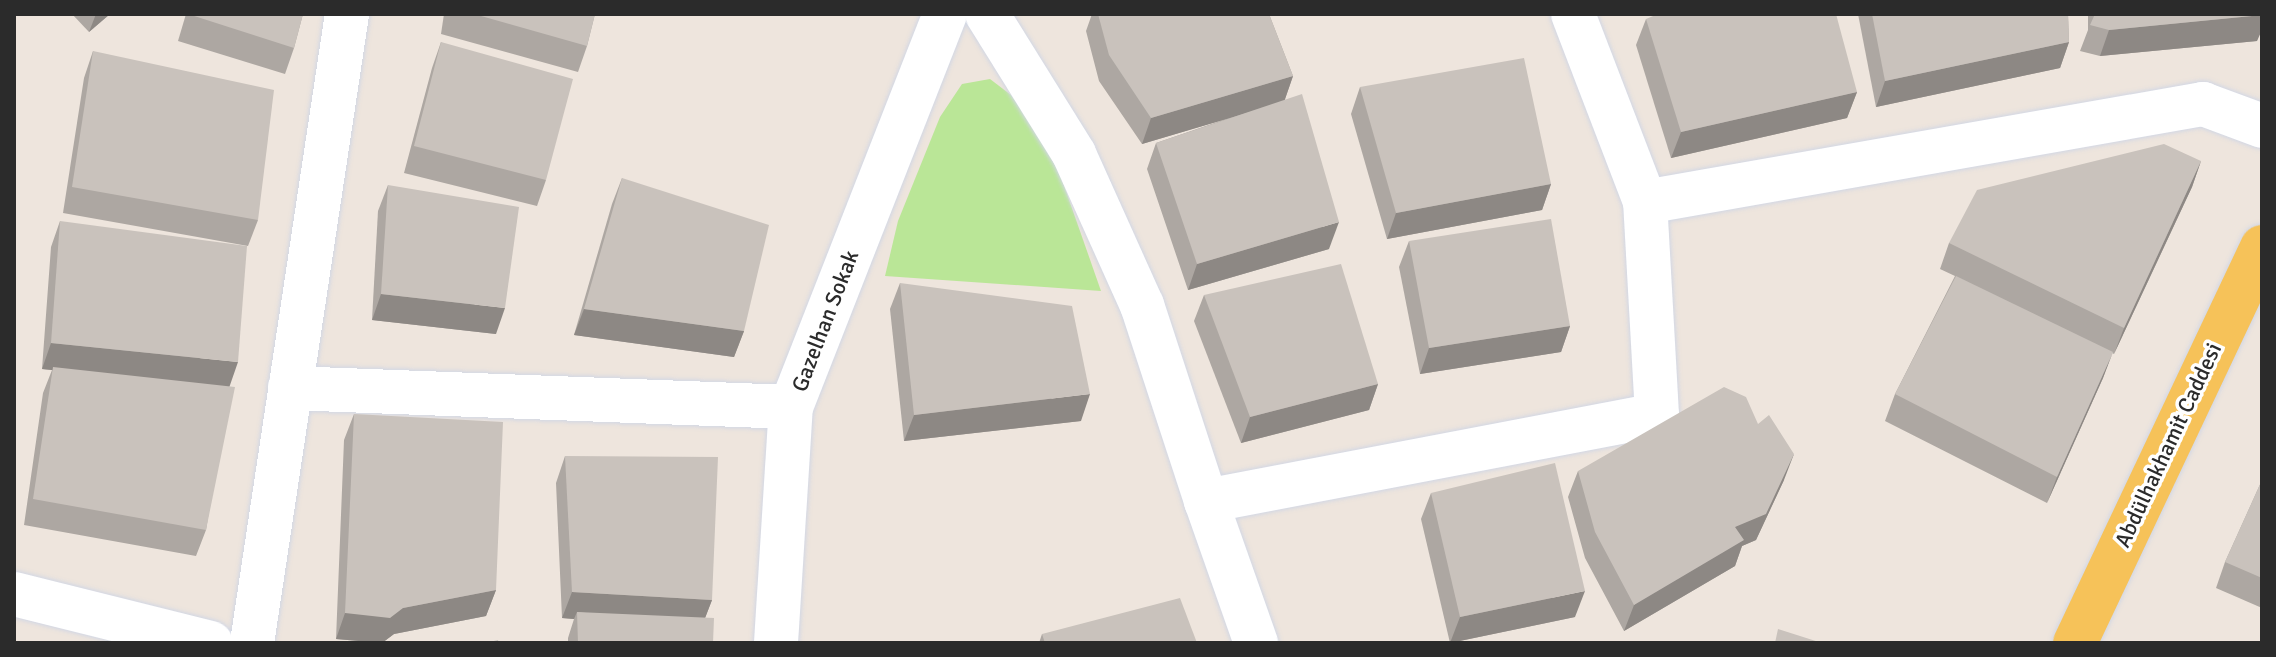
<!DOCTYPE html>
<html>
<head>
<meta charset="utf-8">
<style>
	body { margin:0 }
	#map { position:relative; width:2276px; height:657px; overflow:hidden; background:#eee5dd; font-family:Signika,sans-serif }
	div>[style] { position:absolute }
	.green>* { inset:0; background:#bae697 }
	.roads { filter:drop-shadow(0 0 2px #d2d7e4) drop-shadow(0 0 2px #d2d7e4) }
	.minor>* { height:44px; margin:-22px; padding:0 22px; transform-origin:22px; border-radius:22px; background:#fff }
	.major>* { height:44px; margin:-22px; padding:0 22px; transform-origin:22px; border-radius:22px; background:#f6c259 }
	.wall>* { inset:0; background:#ada7a2 }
	.shaded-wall>* { inset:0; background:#8d8884 }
	.building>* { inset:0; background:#c9c2bc }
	span { translate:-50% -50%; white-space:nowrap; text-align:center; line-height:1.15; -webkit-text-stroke:7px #fff; paint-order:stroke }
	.street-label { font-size:22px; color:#2b2b2b }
	.frame { position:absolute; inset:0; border:16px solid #2b2b2b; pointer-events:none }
</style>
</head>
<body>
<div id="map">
	<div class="green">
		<i style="clip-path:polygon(990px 79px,1011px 95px,1053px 154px,1101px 291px,885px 276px,898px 221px,940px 117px,962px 84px)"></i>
	</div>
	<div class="roads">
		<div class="minor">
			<i style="left:987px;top:14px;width:165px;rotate:58.1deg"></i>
			<i style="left:1074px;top:154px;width:166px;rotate:65.8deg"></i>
			<i style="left:1142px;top:305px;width:206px;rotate:71.9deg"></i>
			<i style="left:1206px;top:501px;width:459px;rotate:-10.8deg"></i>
			<i style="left:1657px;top:415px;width:213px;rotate:-93.2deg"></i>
			<i style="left:1573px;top:14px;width:201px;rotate:69deg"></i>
			<i style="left:1645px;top:202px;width:567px;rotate:-9.96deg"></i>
			<i style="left:2203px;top:104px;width:63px;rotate:20.4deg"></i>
			<i style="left:290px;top:388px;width:501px;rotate:2.17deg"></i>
			<i style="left:1206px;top:501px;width:151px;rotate:70.6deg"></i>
			<i style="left:14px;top:594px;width:203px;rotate:14deg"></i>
			<i style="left:252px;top:643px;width:636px;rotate:-81.41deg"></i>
			<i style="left:776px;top:643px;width:236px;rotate:-86.4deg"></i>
			<i style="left:791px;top:407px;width:422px;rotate:-68.6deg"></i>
		</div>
		<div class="major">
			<i style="left:2075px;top:643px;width:438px;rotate:-64.7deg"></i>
		</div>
	</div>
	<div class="wall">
		<i style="clip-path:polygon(72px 14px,110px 14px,89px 32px)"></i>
		<i style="clip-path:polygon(186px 14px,303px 14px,294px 48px,285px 74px,178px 41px)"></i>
		<i style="clip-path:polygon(444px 14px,595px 14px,587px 46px,578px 72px,441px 34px)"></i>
		<i style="clip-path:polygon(1092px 14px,1269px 14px,1293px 76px,1285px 99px,1329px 249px,1188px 290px,1147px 169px,1156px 143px,1229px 118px,1142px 144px,1099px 81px,1086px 31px)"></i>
		<i style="clip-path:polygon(1858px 14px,2068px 14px,2069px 42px,2060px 68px,1876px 107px)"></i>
		<i style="clip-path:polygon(2088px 14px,2262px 14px,2257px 41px,2100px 56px,2080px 51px,2088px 30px)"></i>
		<i style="clip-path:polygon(1646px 19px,1857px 92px,1847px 118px,1671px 158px,1636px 45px)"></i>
		<i style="clip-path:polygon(441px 42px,546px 180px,537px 206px,404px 173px,432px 68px)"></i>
		<i style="clip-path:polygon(93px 51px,258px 220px,248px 246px,63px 213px,84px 78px)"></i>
		<i style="clip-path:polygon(1360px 87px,1551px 184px,1542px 210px,1387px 239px,1351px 114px)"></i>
		<i style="clip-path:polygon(2201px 161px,2192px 187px,2114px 354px,2112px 353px,2103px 378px,2047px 503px,1885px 421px,1895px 394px,1955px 276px,1940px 269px,1949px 243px)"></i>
		<i style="clip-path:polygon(622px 178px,744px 331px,734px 357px,574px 335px,612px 204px)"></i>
		<i style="clip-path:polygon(388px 185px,496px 334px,372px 320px,378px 211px)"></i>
		<i style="clip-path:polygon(60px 221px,229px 387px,206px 530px,196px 556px,24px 525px,43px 393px,52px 370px,42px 369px,51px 247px)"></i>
		<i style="clip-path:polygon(1409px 241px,1570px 326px,1561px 352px,1420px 374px,1399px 267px)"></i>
		<i style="clip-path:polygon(900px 283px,1081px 421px,904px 441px,890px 309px)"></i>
		<i style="clip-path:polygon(1204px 295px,1378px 384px,1369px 410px,1241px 443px,1194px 321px)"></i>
		<i style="clip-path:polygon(354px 414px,496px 590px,486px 616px,394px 634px,382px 643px,336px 639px,344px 440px)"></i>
		<i style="clip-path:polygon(565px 456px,712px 600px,705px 618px,713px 643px,568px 643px,568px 638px,574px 619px,562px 618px,556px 483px)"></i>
		<i style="clip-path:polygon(1578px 471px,1784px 480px,1756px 540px,1742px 546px,1735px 566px,1624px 631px,1585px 558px,1568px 497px)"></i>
		<i style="clip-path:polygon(2262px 480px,2262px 608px,2216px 588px,2225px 562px)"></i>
		<i style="clip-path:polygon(1431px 493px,1575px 617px,1450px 643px,1421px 519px)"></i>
		<i style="clip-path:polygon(1042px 634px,1197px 643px,1039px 643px)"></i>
	</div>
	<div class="shaded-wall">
		<i style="clip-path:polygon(96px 14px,110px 14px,89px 32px)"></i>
		<i style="clip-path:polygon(2262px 15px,2262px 30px,2257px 41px,2100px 56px,2109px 30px)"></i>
		<i style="clip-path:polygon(2069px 42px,2060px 68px,1876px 107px,1885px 81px)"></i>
		<i style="clip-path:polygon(1293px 76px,1284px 102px,1142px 144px,1151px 118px)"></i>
		<i style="clip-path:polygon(1857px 92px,1847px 118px,1671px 158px,1681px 132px)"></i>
		<i style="clip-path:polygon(2201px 161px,2192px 187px,2114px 354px,2124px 328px)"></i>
		<i style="clip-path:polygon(1551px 184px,1542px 210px,1387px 239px,1396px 213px)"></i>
		<i style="clip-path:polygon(1339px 222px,1329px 249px,1188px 290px,1197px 264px)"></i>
		<i style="clip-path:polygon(381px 294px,505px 308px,496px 334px,372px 320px)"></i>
		<i style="clip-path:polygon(584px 309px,744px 331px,734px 357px,574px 335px)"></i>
		<i style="clip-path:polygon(1570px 326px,1561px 352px,1420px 374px,1429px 348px)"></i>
		<i style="clip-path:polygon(51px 343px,238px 362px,229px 388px,42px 369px)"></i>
		<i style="clip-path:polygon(2113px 352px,2103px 378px,2047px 503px,2057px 477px)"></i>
		<i style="clip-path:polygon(1378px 384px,1369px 410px,1241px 443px,1250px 417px)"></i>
		<i style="clip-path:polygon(1090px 394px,1081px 421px,904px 441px,914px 415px)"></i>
		<i style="clip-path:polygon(1794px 454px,1784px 480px,1756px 540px,1742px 546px,1735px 566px,1624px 631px,1634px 605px,1735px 527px)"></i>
		<i style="clip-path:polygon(496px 590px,486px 616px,394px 634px,382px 643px,336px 639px,345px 613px,403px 608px)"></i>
		<i style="clip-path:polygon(1585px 591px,1575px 617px,1450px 643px,1460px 617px)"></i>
		<i style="clip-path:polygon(572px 592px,712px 600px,702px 626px,577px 612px,574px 619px,562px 618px)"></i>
	</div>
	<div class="building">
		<i style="clip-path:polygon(188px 14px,303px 14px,294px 48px)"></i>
		<i style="clip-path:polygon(474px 14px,595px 14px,587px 46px)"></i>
		<i style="clip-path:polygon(1098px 14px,1269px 14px,1293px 76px,1151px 118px,1109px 55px)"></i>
		<i style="clip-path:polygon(1658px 14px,1836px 14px,1857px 92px,1681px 132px,1646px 19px)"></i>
		<i style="clip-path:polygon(1872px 14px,2068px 14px,2069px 42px,1885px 81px)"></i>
		<i style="clip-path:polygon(2095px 14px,2262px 14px,2262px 15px,2109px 30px,2090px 25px)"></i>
		<i style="clip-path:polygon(441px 42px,573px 79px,546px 180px,414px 146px)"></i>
		<i style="clip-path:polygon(93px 51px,274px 90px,258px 220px,72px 187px)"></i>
		<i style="clip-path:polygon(1524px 58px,1551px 184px,1396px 213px,1360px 87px)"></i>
		<i style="clip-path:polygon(1302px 94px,1339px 222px,1197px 264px,1156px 143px)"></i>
		<i style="clip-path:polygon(2164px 144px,2201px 161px,2124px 328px,1949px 243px,1977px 190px)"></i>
		<i style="clip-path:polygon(622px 178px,769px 225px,744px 331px,584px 309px)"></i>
		<i style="clip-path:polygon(388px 185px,519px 207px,505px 308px,381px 294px)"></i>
		<i style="clip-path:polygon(1551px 219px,1570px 326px,1429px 348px,1409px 241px)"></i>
		<i style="clip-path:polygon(60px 221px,247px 246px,238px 362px,51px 343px)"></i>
		<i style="clip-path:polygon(1341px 264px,1378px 384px,1250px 417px,1204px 295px)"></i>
		<i style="clip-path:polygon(1956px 276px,2113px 352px,2057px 477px,1895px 394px)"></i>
		<i style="clip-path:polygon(900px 283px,1072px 306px,1090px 394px,914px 415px)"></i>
		<i style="clip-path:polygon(53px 367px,235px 387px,206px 530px,33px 499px)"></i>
		<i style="clip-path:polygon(1724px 387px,1746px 397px,1758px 424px,1769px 415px,1794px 454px,1766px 514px,1735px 527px,1744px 540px,1634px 605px,1595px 532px,1578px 471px)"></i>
		<i style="clip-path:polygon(354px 414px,503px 422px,496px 590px,403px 608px,390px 618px,345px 613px)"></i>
		<i style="clip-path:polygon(565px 456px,718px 457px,712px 600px,572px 592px)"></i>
		<i style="clip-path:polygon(1555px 463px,1585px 591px,1460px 617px,1431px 493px)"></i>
		<i style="clip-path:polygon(2262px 480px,2262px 578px,2225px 562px)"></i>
		<i style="clip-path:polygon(1180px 598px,1197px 643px,1045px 643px,1042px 634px)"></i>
		<i style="clip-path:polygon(577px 612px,714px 618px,713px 643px,578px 643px)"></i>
		<i style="clip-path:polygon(1778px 629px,1822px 643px,1775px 643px)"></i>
		<i style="clip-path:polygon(498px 640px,499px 643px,485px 643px)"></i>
	</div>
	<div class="street-label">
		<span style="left:825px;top:321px;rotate:-69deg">Gazelhan Sokak</span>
		<span style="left:2168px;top:445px;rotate:-65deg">Abdülhakhamit Caddesi</span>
	</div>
	<div class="frame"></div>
</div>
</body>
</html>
